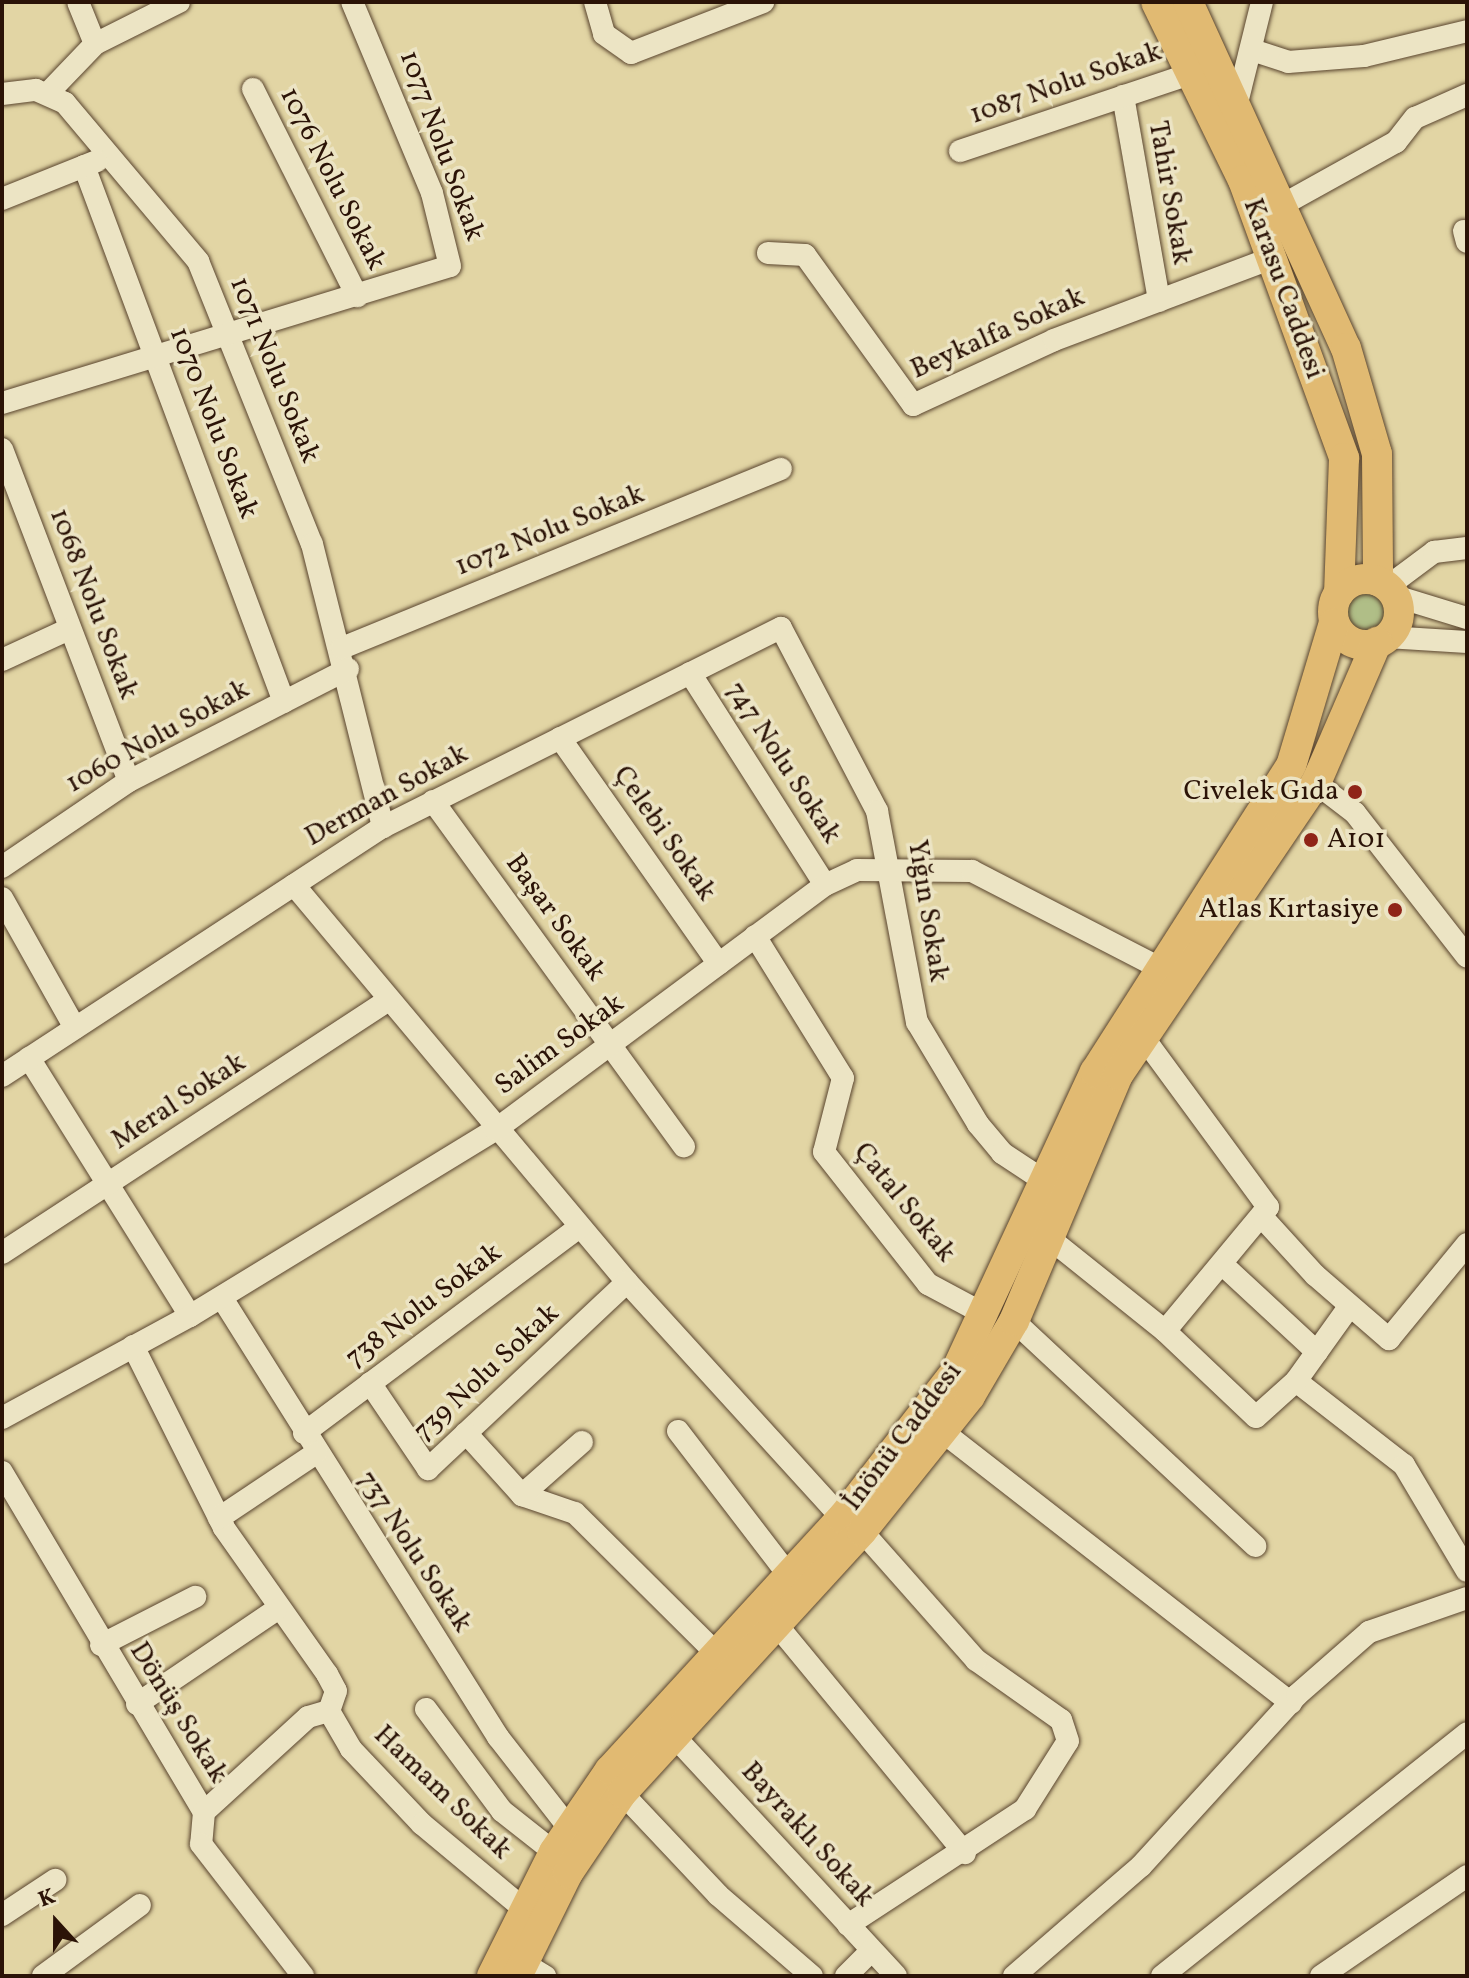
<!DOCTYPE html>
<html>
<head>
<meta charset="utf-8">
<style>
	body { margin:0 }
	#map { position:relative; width:1469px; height:1978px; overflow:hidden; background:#e2d5a4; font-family:Vollkorn,serif }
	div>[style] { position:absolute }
	.green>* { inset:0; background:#b0be87 }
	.round { border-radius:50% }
	.roads { filter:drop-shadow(0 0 2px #59442e) drop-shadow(0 0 2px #59442e) }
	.minor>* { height:22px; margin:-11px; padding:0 11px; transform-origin:11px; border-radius:11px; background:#ece4c4 }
	.major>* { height:30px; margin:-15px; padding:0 15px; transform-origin:15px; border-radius:15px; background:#e1ba72 }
	.major>.ring { margin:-15px; padding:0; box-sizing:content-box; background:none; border:30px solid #e1ba72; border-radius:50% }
	.dots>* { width:22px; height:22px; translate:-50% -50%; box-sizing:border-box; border:4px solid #ece4c4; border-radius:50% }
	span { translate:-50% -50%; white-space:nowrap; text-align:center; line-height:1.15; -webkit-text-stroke:7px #ece4c4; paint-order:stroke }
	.street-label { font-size:28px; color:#2b1307 }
	.poi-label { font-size:28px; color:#2b1307 }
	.right { translate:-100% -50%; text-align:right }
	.left { translate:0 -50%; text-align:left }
	.frame { position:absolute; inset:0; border:4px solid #2b1307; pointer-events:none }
	.north { position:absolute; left:16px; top:1882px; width:80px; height:80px; -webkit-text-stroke:6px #ece4c4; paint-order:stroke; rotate:339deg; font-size:22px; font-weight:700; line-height:32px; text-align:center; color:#2b1307 }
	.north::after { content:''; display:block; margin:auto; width:28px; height:36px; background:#2b1307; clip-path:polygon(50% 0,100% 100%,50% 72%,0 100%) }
</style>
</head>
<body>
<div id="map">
	<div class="green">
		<i class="round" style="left:1347px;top:592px;width:40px;height:40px"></i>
	</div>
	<div class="roads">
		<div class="minor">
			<i style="left:595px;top:2px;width:33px;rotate:74deg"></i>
			<i style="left:604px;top:34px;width:33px;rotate:35deg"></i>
			<i style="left:631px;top:53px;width:142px;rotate:-21.1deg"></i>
			<i style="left:95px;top:44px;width:94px;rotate:-26.6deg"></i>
			<i style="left:1252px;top:50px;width:38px;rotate:18deg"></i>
			<i style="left:1288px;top:62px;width:76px;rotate:-4.5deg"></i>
			<i style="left:1364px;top:56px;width:106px;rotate:-13.6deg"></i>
			<i style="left:253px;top:89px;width:232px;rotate:63.3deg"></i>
			<i style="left:49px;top:92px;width:66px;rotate:-46.2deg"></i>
			<i style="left:95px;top:44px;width:45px;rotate:-112deg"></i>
			<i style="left:2px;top:94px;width:34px;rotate:-7deg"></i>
			<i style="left:36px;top:90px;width:32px;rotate:24deg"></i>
			<i style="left:65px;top:103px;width:207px;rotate:49.9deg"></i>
			<i style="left:198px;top:261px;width:305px;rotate:68.1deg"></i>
			<i style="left:312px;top:544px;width:292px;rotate:75.9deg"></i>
			<i style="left:1123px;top:96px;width:208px;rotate:80deg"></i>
			<i style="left:1237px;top:103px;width:104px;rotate:-76.1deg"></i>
			<i style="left:960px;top:151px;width:243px;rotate:-18.5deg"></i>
			<i style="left:84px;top:166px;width:572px;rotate:69.54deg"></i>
			<i style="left:2px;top:199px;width:102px;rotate:-21.8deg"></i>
			<i style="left:1284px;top:204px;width:128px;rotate:-29deg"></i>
			<i style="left:1396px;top:142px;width:31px;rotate:-52deg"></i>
			<i style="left:1415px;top:118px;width:57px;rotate:-23.9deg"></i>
			<i style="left:1464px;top:231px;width:11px;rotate:75deg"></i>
			<i style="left:768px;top:253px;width:37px;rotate:3deg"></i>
			<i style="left:805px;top:255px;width:185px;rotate:54.2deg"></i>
			<i style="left:913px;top:405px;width:155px;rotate:-24.7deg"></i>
			<i style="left:1054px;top:340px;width:233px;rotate:-20.6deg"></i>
			<i style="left:2px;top:403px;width:468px;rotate:-17deg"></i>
			<i style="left:450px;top:266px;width:75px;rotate:-103.9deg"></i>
			<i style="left:432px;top:193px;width:207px;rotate:-112.7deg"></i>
			<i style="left:2px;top:449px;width:355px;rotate:69.1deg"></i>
			<i style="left:1387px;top:587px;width:59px;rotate:-36.7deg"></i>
			<i style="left:1434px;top:552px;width:33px;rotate:-7deg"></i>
			<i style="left:1395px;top:596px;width:75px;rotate:17deg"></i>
			<i style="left:1387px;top:637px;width:80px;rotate:3.6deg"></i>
			<i style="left:342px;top:648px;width:474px;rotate:-22.2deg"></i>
			<i style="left:2px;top:660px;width:74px;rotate:-24.8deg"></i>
			<i style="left:690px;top:673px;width:251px;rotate:57.5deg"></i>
			<i style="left:560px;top:738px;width:276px;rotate:54.9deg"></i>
			<i style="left:1316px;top:783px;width:49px;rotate:37.6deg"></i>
			<i style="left:1355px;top:813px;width:182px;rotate:52.1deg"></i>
			<i style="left:433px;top:801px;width:427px;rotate:54deg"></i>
			<i style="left:2px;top:867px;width:153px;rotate:-34.1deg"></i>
			<i style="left:129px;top:781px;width:246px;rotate:-27.1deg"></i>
			<i style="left:294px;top:885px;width:518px;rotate:50.01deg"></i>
			<i style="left:627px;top:1282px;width:319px;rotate:47.7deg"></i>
			<i style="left:2px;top:898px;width:149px;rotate:60.7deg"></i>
			<i style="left:755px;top:936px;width:167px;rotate:58.2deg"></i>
			<i style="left:843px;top:1078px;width:76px;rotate:104.4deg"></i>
			<i style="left:824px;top:1152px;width:168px;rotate:51.8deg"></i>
			<i style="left:928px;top:1284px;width:66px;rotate:28.1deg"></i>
			<i style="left:1143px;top:1037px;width:211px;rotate:53.7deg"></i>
			<i style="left:1268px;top:1207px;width:161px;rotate:129.7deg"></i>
			<i style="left:1165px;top:1331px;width:125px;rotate:43.4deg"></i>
			<i style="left:1256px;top:1417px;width:54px;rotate:-42deg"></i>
			<i style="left:1296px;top:1381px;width:137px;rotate:37.9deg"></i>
			<i style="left:1404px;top:1465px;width:123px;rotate:59.3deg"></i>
			<i style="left:29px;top:1058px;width:304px;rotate:58deg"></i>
			<i style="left:2px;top:1076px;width:455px;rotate:-33.2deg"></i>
			<i style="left:383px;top:827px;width:445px;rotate:-26.6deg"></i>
			<i style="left:781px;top:628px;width:207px;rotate:62.3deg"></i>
			<i style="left:877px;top:811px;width:215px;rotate:79.3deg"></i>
			<i style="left:917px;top:1022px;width:119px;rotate:59.1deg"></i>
			<i style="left:978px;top:1124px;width:38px;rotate:50deg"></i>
			<i style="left:1002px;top:1153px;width:49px;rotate:33.4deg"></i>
			<i style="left:1262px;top:1217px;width:79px;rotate:47.6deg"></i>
			<i style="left:1315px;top:1275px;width:98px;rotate:40.9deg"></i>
			<i style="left:1389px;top:1339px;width:123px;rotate:-50.6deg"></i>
			<i style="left:1049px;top:1238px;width:149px;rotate:38.7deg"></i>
			<i style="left:2px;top:1253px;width:462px;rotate:-33.2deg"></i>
			<i style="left:1223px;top:1265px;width:128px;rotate:42.8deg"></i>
			<i style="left:222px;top:1298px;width:519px;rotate:57.84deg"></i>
			<i style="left:498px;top:1737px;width:117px;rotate:52deg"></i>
			<i style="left:1014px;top:1321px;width:330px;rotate:43deg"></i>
			<i style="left:133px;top:1346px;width:203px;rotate:63.4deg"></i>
			<i style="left:224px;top:1528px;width:179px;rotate:54.8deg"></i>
			<i style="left:327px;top:1674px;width:19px;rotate:62deg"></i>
			<i style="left:336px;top:1691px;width:21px;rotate:109deg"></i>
			<i style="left:1296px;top:1381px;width:91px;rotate:-54.4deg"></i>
			<i style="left:370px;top:1383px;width:104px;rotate:56deg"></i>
			<i style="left:428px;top:1469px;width:273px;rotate:-43.2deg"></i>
			<i style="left:2px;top:1418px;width:214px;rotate:-28.5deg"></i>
			<i style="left:190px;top:1316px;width:357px;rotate:-31.4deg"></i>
			<i style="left:495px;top:1130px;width:411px;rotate:-36.6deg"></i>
			<i style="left:825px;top:885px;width:35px;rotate:-25deg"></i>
			<i style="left:857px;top:870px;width:115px;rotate:0.5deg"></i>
			<i style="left:972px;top:871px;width:214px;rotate:27.3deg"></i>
			<i style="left:678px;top:1431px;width:184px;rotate:52.5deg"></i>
			<i style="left:943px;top:1432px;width:441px;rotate:37.9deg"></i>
			<i style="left:304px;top:1433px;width:344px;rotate:-36.8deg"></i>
			<i style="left:466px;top:1433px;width:84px;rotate:47.9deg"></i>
			<i style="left:522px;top:1495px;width:56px;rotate:18.8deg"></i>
			<i style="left:575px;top:1513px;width:200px;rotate:44.8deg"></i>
			<i style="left:2px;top:1472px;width:395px;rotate:59.3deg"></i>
			<i style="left:204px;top:1812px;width:32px;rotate:95deg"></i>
			<i style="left:201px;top:1844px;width:167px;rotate:52.3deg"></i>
			<i style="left:522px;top:1495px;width:80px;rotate:-41.5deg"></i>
			<i style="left:219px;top:1518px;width:117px;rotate:-33.8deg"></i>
			<i style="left:776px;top:1624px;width:297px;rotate:50.5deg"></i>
			<i style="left:101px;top:1645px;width:106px;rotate:-27.1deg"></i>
			<i style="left:137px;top:1704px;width:168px;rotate:-34.1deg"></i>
			<i style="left:426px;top:1709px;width:127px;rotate:53.3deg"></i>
			<i style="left:502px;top:1811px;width:66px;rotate:38.3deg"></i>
			<i style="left:329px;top:1711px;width:44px;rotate:59.9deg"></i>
			<i style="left:351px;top:1749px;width:103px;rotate:46.6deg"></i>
			<i style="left:422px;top:1824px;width:133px;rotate:39.8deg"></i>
			<i style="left:673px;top:1735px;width:328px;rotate:47.2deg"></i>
			<i style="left:622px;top:1793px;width:140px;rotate:46.7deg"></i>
			<i style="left:718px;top:1895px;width:124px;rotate:40.8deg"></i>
			<i style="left:204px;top:1812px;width:141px;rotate:-42.4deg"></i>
			<i style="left:308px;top:1717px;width:22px;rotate:-16deg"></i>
			<i style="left:2px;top:1915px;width:64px;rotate:-33.4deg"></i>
			<i style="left:848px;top:1925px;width:212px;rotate:-33.2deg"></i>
			<i style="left:1025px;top:1809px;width:80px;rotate:-57.7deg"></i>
			<i style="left:1068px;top:1741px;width:22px;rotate:-108deg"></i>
			<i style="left:1061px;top:1720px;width:104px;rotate:-144.8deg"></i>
			<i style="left:976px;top:1660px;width:172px;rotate:-131.5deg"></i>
			<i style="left:523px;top:1963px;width:26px;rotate:31deg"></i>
			<i style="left:43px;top:1976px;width:120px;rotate:-36.2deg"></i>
			<i style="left:846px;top:1976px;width:34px;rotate:-45deg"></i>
			<i style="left:1014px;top:1976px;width:168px;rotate:-40.9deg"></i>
			<i style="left:1141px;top:1866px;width:231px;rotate:-47.6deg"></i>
			<i style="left:1297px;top:1695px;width:96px;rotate:-41.2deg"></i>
			<i style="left:1369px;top:1632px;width:104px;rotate:-19.1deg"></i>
			<i style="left:1162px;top:1976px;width:390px;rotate:-38.5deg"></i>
			<i style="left:1321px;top:1976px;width:177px;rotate:-34.4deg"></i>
		</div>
		<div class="major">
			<i style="left:1156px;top:2px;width:198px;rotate:64deg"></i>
			<i style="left:1243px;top:180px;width:296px;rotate:70deg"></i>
			<i style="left:1344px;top:458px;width:135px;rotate:92.1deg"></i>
			<i style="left:1188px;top:2px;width:380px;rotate:65.5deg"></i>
			<i style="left:1346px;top:348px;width:110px;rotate:73.7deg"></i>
			<i style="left:1377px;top:454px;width:127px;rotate:89.5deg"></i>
			<i class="ring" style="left:1333px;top:579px;width:36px;height:36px"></i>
			<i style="left:492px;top:1976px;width:139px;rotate:-63.4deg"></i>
			<i style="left:554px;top:1852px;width:99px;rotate:-55.7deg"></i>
			<i style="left:610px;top:1770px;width:343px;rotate:-47.4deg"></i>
			<i style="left:842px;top:1518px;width:186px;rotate:-52.2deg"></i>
			<i style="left:956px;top:1371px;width:330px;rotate:-65.1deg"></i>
			<i style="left:1095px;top:1072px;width:363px;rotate:-57.4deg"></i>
			<i style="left:1291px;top:766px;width:149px;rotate:-73.3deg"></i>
			<i style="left:517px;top:1976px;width:115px;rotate:-63.7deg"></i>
			<i style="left:568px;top:1873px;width:97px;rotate:-56deg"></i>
			<i style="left:622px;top:1793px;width:355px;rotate:-47.5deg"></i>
			<i style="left:862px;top:1531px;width:173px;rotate:-51.3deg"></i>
			<i style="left:970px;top:1396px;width:87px;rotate:-59.6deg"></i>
			<i style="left:1014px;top:1321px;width:267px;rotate:-67.1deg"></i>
			<i style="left:1118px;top:1075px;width:353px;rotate:-55.9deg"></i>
			<i style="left:1316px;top:783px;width:154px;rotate:-66.6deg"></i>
		</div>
	</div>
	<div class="dots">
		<i style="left:1355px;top:792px;background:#8f2418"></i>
		<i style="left:1311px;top:840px;background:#8f2418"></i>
		<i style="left:1395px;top:910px;background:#8f2418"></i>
	</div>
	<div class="street-label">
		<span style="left:1066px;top:84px;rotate:-19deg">1087 Nolu Sokak</span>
		<span style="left:441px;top:146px;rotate:70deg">1077 Nolu Sokak</span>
		<span style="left:332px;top:179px;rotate:63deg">1076 Nolu Sokak</span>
		<span style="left:1169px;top:193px;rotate:80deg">Tahir Sokak</span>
		<span style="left:1283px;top:289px;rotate:70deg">Karasu Caddesi</span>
		<span style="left:998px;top:334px;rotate:-24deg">Beykalfa Sokak</span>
		<span style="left:274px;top:370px;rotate:68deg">1071 Nolu Sokak</span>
		<span style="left:213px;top:423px;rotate:69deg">1070 Nolu Sokak</span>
		<span style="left:550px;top:531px;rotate:-22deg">1072 Nolu Sokak</span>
		<span style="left:93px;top:604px;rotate:69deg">1068 Nolu Sokak</span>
		<span style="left:158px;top:737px;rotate:-29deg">1060 Nolu Sokak</span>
		<span style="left:783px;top:763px;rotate:57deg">747 Nolu Sokak</span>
		<span style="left:387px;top:796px;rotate:-29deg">Derman Sokak</span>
		<span style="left:664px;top:834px;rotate:55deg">Çelebi Sokak</span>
		<span style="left:927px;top:911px;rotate:81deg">Yığın Sokak</span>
		<span style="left:555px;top:918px;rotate:54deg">Başar Sokak</span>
		<span style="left:560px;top:1045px;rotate:-36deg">Salim Sokak</span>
		<span style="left:179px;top:1102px;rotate:-33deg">Meral Sokak</span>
		<span style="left:904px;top:1203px;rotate:51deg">Çatal Sokak</span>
		<span style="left:424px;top:1306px;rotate:-37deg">738 Nolu Sokak</span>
		<span style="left:487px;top:1373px;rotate:-43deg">739 Nolu Sokak</span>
		<span style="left:903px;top:1437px;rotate:-53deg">İnönü Caddesi</span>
		<span style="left:414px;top:1552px;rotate:57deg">737 Nolu Sokak</span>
		<span style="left:178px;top:1713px;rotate:58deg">Dönüş Sokak</span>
		<span style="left:442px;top:1793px;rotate:44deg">Hamam Sokak</span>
		<span style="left:807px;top:1835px;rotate:48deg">Bayraklı Sokak</span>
	</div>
	<div class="poi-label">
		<span class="right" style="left:1339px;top:792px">Civelek Gıda</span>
		<span class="left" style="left:1327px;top:840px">A101</span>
		<span class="right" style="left:1379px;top:910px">Atlas Kırtasiye</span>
	</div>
	<div class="frame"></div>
	<div class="north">K</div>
</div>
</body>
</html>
